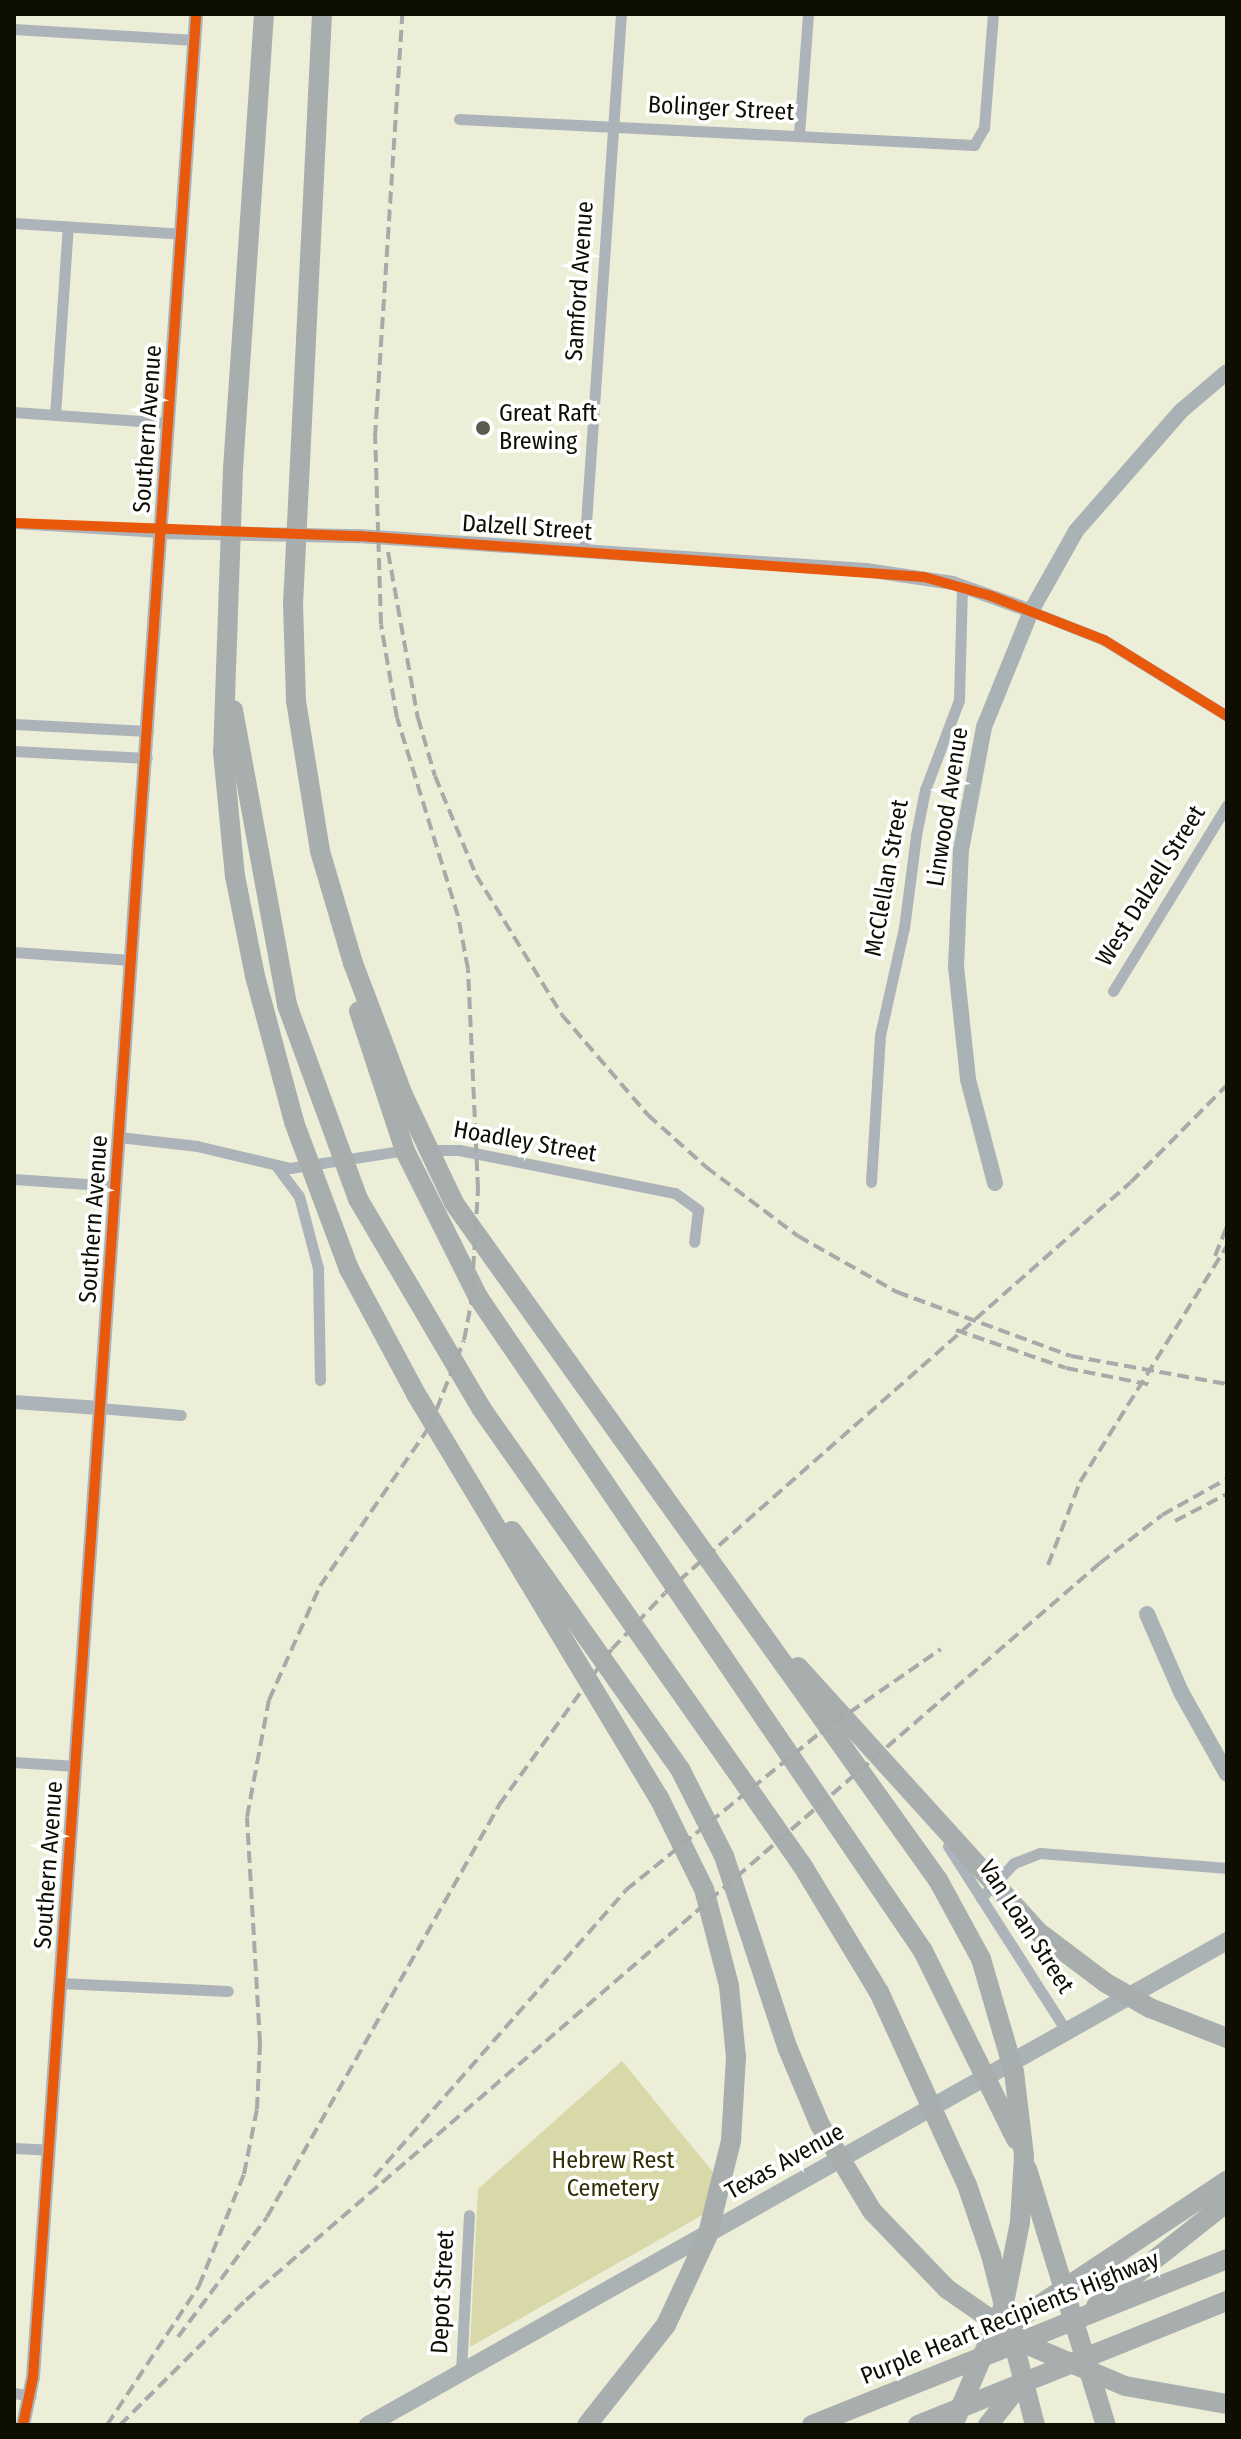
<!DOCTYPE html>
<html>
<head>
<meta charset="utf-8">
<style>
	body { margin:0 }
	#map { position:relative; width:1241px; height:2439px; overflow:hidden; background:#edeed8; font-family:"Fira Sans Condensed",sans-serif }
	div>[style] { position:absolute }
	.green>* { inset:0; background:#d8d8a9 }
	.minor>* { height:11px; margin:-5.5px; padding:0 5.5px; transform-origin:5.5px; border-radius:5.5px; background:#acb3b9 }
	.tertiary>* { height:14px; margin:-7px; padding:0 7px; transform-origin:7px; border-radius:7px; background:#acb3b9 }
	.secondary>* { height:16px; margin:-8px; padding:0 8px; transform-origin:8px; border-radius:8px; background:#a9b2b5 }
	.primary>* { height:18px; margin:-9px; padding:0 9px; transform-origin:9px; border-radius:9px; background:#aab2b4 }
	.motorway>* { height:20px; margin:-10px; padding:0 10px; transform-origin:10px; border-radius:10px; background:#a7aead }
	.rail>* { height:4px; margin-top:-2px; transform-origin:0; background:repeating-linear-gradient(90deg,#a6aba9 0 12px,transparent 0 18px) }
	.cycleway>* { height:10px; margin:-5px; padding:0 5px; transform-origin:5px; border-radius:5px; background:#e8590c }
	.dots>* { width:22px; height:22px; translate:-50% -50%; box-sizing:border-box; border:4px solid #fff; border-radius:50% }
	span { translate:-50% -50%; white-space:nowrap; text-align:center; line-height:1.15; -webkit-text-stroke:7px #fff; paint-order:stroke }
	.street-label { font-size:24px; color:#0e0e03 }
	.poi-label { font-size:24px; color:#0e0e03 }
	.left { translate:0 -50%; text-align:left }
	.park-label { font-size:24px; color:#313004 }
	.frame { position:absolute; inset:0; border:16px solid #0e0e03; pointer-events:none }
</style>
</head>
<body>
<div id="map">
	<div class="green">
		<i style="clip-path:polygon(622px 2061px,717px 2177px,706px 2213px,470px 2347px,478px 2189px)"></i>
	</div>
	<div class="minor">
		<i style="left:14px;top:29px;width:181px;rotate:3.5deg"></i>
		<i style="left:459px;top:119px;width:516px;rotate:2.89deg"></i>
		<i style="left:974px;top:145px;width:20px;rotate:-60deg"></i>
		<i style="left:984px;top:128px;width:114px;rotate:-85.5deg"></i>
		<i style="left:799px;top:134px;width:120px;rotate:-85.7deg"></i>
		<i style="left:14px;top:223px;width:168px;rotate:3.7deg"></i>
		<i style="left:14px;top:412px;width:155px;rotate:4.1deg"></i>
		<i style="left:55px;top:415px;width:189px;rotate:-86.1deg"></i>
		<i style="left:14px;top:523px;width:147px;rotate:3.5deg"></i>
		<i style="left:584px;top:552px;width:539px;rotate:-86.07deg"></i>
		<i style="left:1031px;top:611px;width:79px;rotate:21.7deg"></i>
		<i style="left:1104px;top:640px;width:145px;rotate:31.7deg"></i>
		<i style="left:14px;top:724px;width:134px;rotate:3deg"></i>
		<i style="left:14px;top:751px;width:133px;rotate:3deg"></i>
		<i style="left:14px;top:952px;width:117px;rotate:3.9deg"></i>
		<i style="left:1113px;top:991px;width:218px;rotate:-58.5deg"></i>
		<i style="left:119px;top:1137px;width:79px;rotate:6.6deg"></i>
		<i style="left:197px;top:1146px;width:96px;rotate:13.3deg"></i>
		<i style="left:290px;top:1168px;width:117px;rotate:-8.8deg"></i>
		<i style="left:427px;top:1150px;width:32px"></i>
		<i style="left:459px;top:1150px;width:220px;rotate:11.3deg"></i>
		<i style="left:675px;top:1193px;width:29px;rotate:36deg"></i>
		<i style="left:698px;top:1210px;width:32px;rotate:97deg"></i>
		<i style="left:277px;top:1167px;width:36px;rotate:53deg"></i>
		<i style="left:299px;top:1196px;width:74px;rotate:75.2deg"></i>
		<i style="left:318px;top:1268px;width:112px;rotate:89deg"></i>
		<i style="left:14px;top:1179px;width:102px;rotate:3.9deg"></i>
		<i style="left:871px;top:1182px;width:147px;rotate:-86.5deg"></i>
		<i style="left:880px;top:1035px;width:110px;rotate:-77.4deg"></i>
		<i style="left:904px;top:928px;width:94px;rotate:-82.6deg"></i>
		<i style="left:916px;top:835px;width:46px;rotate:-78.7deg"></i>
		<i style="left:925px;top:790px;width:96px;rotate:-69.3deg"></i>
		<i style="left:959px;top:700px;width:114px;rotate:-88.5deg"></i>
		<i style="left:100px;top:1408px;width:81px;rotate:4.9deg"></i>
		<i style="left:14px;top:1762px;width:62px;rotate:3.7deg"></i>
		<i style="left:948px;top:1846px;width:221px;rotate:57.4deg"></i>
		<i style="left:981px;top:1898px;width:48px;rotate:-46.7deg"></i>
		<i style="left:1014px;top:1863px;width:28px;rotate:-21deg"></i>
		<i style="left:1040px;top:1853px;width:188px;rotate:4.6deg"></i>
		<i style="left:60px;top:1983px;width:168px;rotate:2.7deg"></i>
		<i style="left:14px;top:2148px;width:35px;rotate:3deg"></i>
		<i style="left:461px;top:2372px;width:157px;rotate:-87.1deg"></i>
		<i style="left:14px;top:2393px;width:17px;rotate:10deg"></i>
	</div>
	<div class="tertiary">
		<i style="left:161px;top:532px;width:198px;rotate:1.2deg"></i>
		<i style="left:359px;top:536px;width:508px;rotate:3.84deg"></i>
		<i style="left:866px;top:570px;width:88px;rotate:8.5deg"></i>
		<i style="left:953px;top:583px;width:83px;rotate:19.7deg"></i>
		<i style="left:14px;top:1402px;width:86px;rotate:4deg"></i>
		<i style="left:23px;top:2425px;width:49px;rotate:-78.2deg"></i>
		<i style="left:33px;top:2377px;width:2369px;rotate:-86.05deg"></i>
	</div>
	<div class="secondary">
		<i style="left:995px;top:1183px;width:107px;rotate:-104.6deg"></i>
		<i style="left:968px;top:1079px;width:113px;rotate:-96.1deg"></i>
		<i style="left:956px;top:967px;width:117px;rotate:-87.6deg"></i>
		<i style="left:961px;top:850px;width:125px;rotate:-79.4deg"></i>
		<i style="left:984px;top:727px;width:125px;rotate:-67.9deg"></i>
		<i style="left:1031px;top:611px;width:92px;rotate:-60.6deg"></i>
		<i style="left:1076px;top:531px;width:159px;rotate:-48.8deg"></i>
		<i style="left:1181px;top:411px;width:60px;rotate:-40.3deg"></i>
		<i style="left:1147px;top:1614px;width:85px;rotate:66.4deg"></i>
		<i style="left:1181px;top:1692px;width:94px;rotate:60.7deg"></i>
	</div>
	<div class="primary">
		<i style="left:368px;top:2425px;width:986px;rotate:-29.4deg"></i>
	</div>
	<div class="motorway">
		<i style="left:264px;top:14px;width:456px;rotate:93.9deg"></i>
		<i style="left:233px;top:469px;width:283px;rotate:92deg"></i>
		<i style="left:223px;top:752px;width:125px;rotate:84.5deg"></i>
		<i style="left:235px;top:876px;width:102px;rotate:78.7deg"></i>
		<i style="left:255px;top:976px;width:151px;rotate:75deg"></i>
		<i style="left:294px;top:1122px;width:157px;rotate:69.5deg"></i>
		<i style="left:349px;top:1269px;width:142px;rotate:61.8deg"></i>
		<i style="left:416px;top:1394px;width:469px;rotate:59deg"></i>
		<i style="left:658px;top:1796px;width:104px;rotate:63.7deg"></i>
		<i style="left:704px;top:1889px;width:100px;rotate:75.5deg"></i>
		<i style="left:729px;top:1986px;width:71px;rotate:84.4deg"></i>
		<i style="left:736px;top:2057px;width:84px;rotate:93.4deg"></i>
		<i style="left:731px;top:2141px;width:99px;rotate:104deg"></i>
		<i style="left:707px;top:2237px;width:97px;rotate:115deg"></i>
		<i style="left:666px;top:2325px;width:127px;rotate:128.3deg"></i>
		<i style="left:322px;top:14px;width:591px;rotate:92.81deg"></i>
		<i style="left:293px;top:604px;width:97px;rotate:88.2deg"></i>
		<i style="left:296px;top:701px;width:152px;rotate:80.9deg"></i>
		<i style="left:320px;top:851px;width:117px;rotate:73.6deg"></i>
		<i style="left:353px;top:963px;width:141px;rotate:69.3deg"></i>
		<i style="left:403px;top:1095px;width:119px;rotate:64.7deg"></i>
		<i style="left:454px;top:1203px;width:832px;rotate:54.44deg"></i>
		<i style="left:938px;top:1880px;width:90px;rotate:61.4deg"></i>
		<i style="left:981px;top:1959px;width:118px;rotate:73.7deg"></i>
		<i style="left:1014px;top:2072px;width:85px;rotate:83.2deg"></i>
		<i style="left:1024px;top:2156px;width:66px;rotate:93.5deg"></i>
		<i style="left:1020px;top:2222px;width:88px;rotate:101.2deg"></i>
		<i style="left:1003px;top:2308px;width:127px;rotate:113.1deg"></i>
		<i style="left:233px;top:710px;width:300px;rotate:79.6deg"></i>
		<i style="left:287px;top:1005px;width:207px;rotate:69.9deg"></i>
		<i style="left:358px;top:1199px;width:243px;rotate:59.5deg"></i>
		<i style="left:481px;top:1408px;width:558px;rotate:54.92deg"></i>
		<i style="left:802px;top:1865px;width:149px;rotate:58.8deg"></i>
		<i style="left:879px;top:1992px;width:212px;rotate:65.5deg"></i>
		<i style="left:967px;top:2185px;width:74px;rotate:71.1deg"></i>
		<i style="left:991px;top:2255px;width:176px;rotate:75.5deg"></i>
		<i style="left:359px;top:1011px;width:147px;rotate:71.8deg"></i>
		<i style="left:405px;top:1151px;width:163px;rotate:63.4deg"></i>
		<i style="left:478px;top:1297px;width:791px;rotate:55.77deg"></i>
		<i style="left:923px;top:1951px;width:210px;rotate:63.7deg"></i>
		<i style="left:512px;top:1531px;width:291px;rotate:54.8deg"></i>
		<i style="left:680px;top:1769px;width:97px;rotate:63.2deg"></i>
		<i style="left:724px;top:1856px;width:203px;rotate:71.7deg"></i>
		<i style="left:788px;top:2049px;width:82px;rotate:67.2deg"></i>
		<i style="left:820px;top:2125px;width:100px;rotate:58.8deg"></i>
		<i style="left:872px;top:2211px;width:108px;rotate:46.1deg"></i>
		<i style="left:947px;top:2289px;width:98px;rotate:34.7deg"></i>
		<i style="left:1028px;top:2345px;width:105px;rotate:22.9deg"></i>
		<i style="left:1125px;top:2386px;width:104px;rotate:10deg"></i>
		<i style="left:798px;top:1667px;width:356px;rotate:47.8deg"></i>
		<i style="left:1037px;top:1931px;width:86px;rotate:37deg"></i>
		<i style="left:1106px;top:1983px;width:51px;rotate:29.6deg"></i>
		<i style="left:1150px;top:2008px;width:83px;rotate:21.3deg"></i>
		<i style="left:1027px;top:2169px;width:268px;rotate:72.9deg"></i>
		<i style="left:1096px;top:2306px;width:167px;rotate:-38.4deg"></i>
		<i style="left:1000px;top:2331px;width:272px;rotate:-33.5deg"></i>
		<i style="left:812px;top:2425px;width:447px;rotate:-21.8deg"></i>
		<i style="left:918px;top:2425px;width:333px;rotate:-21.9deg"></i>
		<i style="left:988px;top:2425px;width:48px;rotate:-51.7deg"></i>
	</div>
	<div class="rail">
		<i style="left:388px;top:552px;width:169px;rotate:79.8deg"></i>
		<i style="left:418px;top:718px;width:60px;rotate:73.7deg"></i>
		<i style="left:435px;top:776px;width:107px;rotate:67.5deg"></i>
		<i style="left:476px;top:875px;width:164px;rotate:58.4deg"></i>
		<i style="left:562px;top:1015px;width:132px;rotate:49.3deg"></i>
		<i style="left:648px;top:1115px;width:78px;rotate:41.9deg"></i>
		<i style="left:706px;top:1167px;width:115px;rotate:36.9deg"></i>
		<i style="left:798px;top:1236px;width:114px;rotate:29.5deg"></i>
		<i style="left:897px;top:1292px;width:185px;rotate:20.2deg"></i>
		<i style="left:1071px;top:1356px;width:158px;rotate:10.2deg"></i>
		<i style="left:1215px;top:1256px;width:32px;rotate:-68deg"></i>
		<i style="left:956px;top:1330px;width:116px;rotate:19.1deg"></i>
		<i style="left:1066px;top:1368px;width:88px;rotate:11.2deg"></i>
		<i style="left:1175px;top:1521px;width:59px;rotate:-27.4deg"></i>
		<i style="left:1048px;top:1565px;width:89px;rotate:-68.9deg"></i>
		<i style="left:1080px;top:1482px;width:278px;rotate:-58.1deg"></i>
		<i style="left:374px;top:2177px;width:382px;rotate:-48.7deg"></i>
		<i style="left:626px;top:1890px;width:250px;rotate:-39deg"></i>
		<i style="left:820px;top:1733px;width:147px;rotate:-34.8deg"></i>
		<i style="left:178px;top:2337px;width:149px;rotate:-53.4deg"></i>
		<i style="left:267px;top:2217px;width:473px;rotate:-60.6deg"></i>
		<i style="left:499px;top:1805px;width:193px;rotate:-54.1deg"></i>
		<i style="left:612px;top:1649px;width:77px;rotate:-46.6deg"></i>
		<i style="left:665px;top:1593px;width:621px;rotate:-41.41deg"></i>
		<i style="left:1131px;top:1182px;width:136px;rotate:-45.3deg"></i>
		<i style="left:107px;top:2425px;width:167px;rotate:-56.5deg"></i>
		<i style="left:199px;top:2286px;width:121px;rotate:-68.1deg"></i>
		<i style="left:244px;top:2174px;width:66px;rotate:-78.7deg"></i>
		<i style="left:257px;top:2109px;width:66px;rotate:-87.4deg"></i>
		<i style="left:260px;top:2043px;width:226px;rotate:-93.3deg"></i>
		<i style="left:247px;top:1817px;width:119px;rotate:-79.4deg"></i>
		<i style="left:269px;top:1700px;width:125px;rotate:-65.9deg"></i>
		<i style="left:320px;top:1586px;width:194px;rotate:-55.5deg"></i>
		<i style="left:430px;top:1426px;width:92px;rotate:-68.4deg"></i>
		<i style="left:464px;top:1340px;width:37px;rotate:-79deg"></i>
		<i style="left:471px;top:1304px;width:115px;rotate:-86.5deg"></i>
		<i style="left:478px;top:1189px;width:220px;rotate:-92.6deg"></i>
		<i style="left:468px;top:969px;width:54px;rotate:-100.7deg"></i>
		<i style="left:458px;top:916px;width:207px;rotate:-107.1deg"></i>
		<i style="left:397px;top:718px;width:95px;rotate:-99.7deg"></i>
		<i style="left:381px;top:624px;width:187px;rotate:-91.8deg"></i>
		<i style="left:375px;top:437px;width:424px;rotate:-86.3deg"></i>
		<i style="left:120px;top:2425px;width:177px;rotate:-44.8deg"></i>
		<i style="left:246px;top:2300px;width:1128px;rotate:-40.79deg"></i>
		<i style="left:1100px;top:1563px;width:78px;rotate:-37.7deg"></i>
		<i style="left:1162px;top:1515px;width:74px;rotate:-29deg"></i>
	</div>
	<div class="cycleway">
		<i style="left:14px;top:523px;width:345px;rotate:2.2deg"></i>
		<i style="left:359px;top:536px;width:566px;rotate:4.15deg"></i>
		<i style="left:924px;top:577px;width:70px;rotate:15.8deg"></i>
		<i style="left:991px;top:596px;width:121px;rotate:21.3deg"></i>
		<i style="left:1104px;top:640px;width:145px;rotate:31.7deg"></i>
		<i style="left:23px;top:2425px;width:49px;rotate:-78.2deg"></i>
		<i style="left:33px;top:2377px;width:2369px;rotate:-86.05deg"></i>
	</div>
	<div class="dots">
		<i style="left:483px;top:428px;background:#5c5c4e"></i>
	</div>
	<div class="street-label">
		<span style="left:721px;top:109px;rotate:3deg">Bolinger Street</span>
		<span style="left:580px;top:281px;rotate:-86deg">Samford Avenue</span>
		<span style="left:148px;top:429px;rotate:-86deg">Southern Avenue</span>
		<span style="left:527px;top:528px;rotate:4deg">Dalzell Street</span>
		<span style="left:948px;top:807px;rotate:-81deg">Linwood Avenue</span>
		<span style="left:887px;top:878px;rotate:-80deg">McClellan Street</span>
		<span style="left:1151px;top:886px;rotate:-58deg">West Dalzell Street</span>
		<span style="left:525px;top:1142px;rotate:10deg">Hoadley Street</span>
		<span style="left:94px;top:1219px;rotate:-86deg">Southern Avenue</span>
		<span style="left:49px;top:1865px;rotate:-86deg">Southern Avenue</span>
		<span style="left:1026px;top:1927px;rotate:57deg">Van Loan Street</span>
		<span style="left:785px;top:2162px;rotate:-29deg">Texas Avenue</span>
		<span style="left:443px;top:2292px;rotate:-87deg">Depot Street</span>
		<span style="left:1010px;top:2318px;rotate:-22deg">Purple Heart Recipients Highway</span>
	</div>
	<div class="poi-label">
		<span class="left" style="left:499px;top:428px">Great Raft<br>Brewing</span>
	</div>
	<div class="park-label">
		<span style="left:613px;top:2175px">Hebrew Rest<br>Cemetery</span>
	</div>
	<div class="frame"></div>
</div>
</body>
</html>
